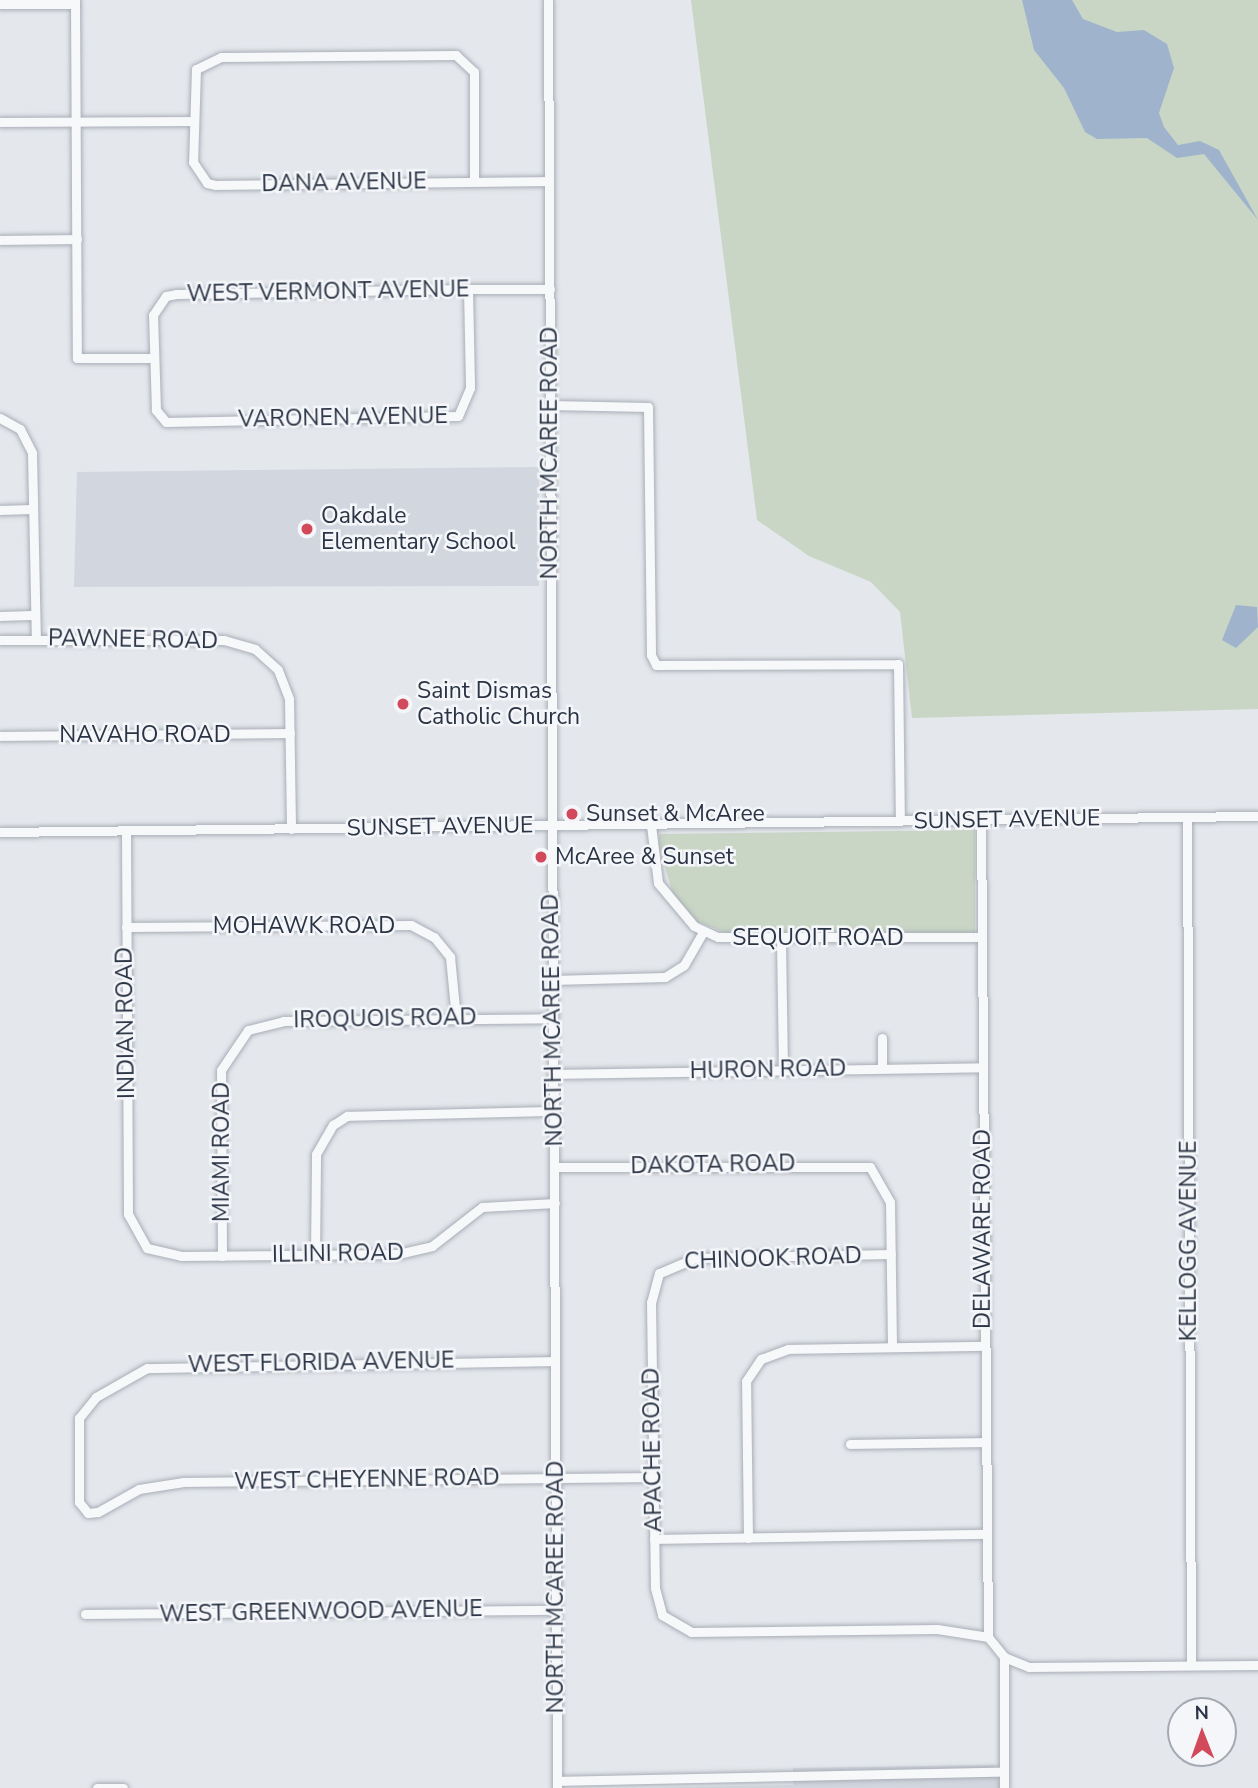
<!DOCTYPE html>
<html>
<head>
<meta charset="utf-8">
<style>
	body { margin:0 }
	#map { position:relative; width:1258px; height:1788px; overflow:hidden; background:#e4e7ec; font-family:"Nunito Sans",sans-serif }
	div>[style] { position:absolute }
	.built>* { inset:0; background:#d2d6de }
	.green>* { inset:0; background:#c9d6c5 }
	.water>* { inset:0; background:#9fb4cc }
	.roads { filter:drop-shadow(0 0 2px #a9aeb7) drop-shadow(0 0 2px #a9aeb7) }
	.minor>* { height:9px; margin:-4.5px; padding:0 4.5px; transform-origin:4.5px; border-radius:4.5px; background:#f7f8fa }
	.dots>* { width:19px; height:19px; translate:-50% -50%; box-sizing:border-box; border:4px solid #f4f6f9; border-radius:50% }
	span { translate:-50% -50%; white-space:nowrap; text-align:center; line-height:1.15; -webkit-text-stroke:5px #f4f6f9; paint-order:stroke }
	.street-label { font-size:23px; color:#2b3445 }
	.poi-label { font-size:23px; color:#2b3445 }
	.left { translate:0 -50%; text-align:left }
	.north { position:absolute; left:1167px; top:1697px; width:70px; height:70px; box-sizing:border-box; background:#f4f6f9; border:2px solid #a4a8b1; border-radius:50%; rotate:359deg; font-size:19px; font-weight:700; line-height:28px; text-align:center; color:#2b3445 }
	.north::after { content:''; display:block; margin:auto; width:24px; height:32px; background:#d1495b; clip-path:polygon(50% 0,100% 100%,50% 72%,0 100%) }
</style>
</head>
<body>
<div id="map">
	<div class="built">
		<i style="clip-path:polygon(539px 467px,539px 586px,74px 587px,77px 472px)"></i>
		<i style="clip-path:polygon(994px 1765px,1003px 1788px,631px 1788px,793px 1785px,793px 1768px)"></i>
	</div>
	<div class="green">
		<i style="clip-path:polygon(691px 0,1258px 0,1258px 709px,912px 718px,900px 612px,871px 582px,809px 556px,757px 520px)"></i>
		<i style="clip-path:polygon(975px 830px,975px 933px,736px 937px,696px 921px,673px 894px,658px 844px,660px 834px)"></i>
	</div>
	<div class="water">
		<i style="clip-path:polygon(1022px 0,1072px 0,1083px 19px,1117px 32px,1144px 30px,1167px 44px,1174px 68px,1159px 113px,1164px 127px,1178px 145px,1200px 141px,1219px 150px,1258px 220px,1204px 154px,1177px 158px,1147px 138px,1097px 139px,1085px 132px,1064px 88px,1034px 50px)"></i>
		<i style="clip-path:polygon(1236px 605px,1257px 607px,1258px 627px,1236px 648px,1222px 640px)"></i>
	</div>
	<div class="roads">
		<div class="minor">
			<i style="left:75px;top:0;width:358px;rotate:89.7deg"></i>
			<i style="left:77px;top:358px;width:77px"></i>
			<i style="left:548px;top:0;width:1788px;rotate:89.71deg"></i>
			<i style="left:0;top:4px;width:75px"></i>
			<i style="left:0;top:122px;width:193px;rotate:-0.3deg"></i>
			<i style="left:474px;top:181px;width:109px;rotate:-90deg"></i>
			<i style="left:474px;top:72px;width:25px;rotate:-137deg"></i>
			<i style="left:456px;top:55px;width:235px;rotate:179.5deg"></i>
			<i style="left:221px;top:57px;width:28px;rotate:154deg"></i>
			<i style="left:196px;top:69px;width:93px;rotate:91.8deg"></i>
			<i style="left:193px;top:162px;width:25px;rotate:56deg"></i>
			<i style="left:207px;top:183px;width:9px;rotate:13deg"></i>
			<i style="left:216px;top:185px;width:333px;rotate:-0.7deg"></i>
			<i style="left:0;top:240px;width:77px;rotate:-0.7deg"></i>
			<i style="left:468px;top:289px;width:99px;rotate:88.8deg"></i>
			<i style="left:470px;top:388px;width:30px;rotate:113deg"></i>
			<i style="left:458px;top:416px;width:292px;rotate:178.8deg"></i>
			<i style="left:166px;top:422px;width:16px;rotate:-130deg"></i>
			<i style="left:156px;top:410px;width:95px;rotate:-91.8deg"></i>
			<i style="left:153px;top:315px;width:23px;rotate:-56deg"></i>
			<i style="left:166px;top:296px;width:10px;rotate:-11deg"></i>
			<i style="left:176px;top:294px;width:292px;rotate:-1deg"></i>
			<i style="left:468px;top:289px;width:82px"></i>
			<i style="left:550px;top:405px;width:98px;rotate:1.2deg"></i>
			<i style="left:648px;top:407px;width:248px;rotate:89.3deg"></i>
			<i style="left:651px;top:655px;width:11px;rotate:63deg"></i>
			<i style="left:656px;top:665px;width:242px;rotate:-0.2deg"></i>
			<i style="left:898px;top:664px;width:157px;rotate:89.3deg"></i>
			<i style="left:0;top:418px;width:23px;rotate:29deg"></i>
			<i style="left:20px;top:429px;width:27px;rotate:63deg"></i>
			<i style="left:32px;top:453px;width:185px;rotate:88.8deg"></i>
			<i style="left:0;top:510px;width:32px;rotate:-2deg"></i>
			<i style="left:0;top:616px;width:31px;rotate:-2deg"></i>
			<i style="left:0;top:640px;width:224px"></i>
			<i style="left:224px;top:640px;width:32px;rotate:16deg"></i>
			<i style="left:255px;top:649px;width:31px;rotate:42deg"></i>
			<i style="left:278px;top:670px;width:31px;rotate:69deg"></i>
			<i style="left:289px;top:699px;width:130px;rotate:89.1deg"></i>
			<i style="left:0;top:736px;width:290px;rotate:-0.6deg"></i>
			<i style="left:1187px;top:817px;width:848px;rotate:89.73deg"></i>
			<i style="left:981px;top:820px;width:817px;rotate:89.51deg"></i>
			<i style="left:651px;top:825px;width:58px;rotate:83.1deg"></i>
			<i style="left:658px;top:883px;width:56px;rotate:50.1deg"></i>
			<i style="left:694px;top:926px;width:26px;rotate:25deg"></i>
			<i style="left:718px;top:937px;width:264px"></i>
			<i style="left:126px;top:831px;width:383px;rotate:89.7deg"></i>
			<i style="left:128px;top:1214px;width:39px;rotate:61deg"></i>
			<i style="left:147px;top:1248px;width:35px;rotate:13deg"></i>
			<i style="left:181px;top:1256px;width:217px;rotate:-0.5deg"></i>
			<i style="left:398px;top:1254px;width:35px;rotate:-13deg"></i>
			<i style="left:432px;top:1246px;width:63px;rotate:-38deg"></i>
			<i style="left:482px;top:1207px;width:73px;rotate:-3.1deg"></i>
			<i style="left:0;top:832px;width:1258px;rotate:-0.73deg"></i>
			<i style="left:126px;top:927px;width:285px;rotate:-0.4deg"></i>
			<i style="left:411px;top:925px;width:26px;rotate:28deg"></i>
			<i style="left:434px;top:937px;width:26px;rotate:51deg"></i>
			<i style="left:450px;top:957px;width:61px;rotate:84.4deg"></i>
			<i style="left:781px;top:941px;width:129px;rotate:89.1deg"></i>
			<i style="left:552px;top:980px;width:113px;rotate:-1.5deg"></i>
			<i style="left:665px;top:977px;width:22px;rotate:-32deg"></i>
			<i style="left:684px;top:965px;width:39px;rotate:-60deg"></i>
			<i style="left:882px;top:1038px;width:30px;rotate:90deg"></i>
			<i style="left:554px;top:1074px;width:428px;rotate:-0.9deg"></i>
			<i style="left:555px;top:1167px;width:315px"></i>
			<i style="left:870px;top:1167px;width:40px;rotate:60.3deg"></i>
			<i style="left:890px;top:1202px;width:145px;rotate:89.2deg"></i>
			<i style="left:891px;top:1254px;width:196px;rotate:178.8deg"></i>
			<i style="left:695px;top:1258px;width:39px;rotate:157deg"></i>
			<i style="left:659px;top:1273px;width:30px;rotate:105deg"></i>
			<i style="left:651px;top:1302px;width:286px;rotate:89.2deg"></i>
			<i style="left:655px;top:1588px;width:28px;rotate:75deg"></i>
			<i style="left:662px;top:1615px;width:34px;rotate:30deg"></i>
			<i style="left:691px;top:1632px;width:246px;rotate:-0.7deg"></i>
			<i style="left:937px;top:1629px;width:52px;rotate:8.9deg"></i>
			<i style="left:988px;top:1637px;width:26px;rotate:51deg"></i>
			<i style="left:1004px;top:1657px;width:27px;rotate:22deg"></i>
			<i style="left:1029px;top:1667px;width:229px;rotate:-0.5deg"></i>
			<i style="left:315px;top:1255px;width:101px;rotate:-89.4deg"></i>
			<i style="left:316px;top:1154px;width:34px;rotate:-60deg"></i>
			<i style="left:333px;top:1125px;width:17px;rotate:-33deg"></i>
			<i style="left:347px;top:1116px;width:207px;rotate:-1.4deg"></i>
			<i style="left:222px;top:1256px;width:186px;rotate:-90.3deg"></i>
			<i style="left:221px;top:1070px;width:48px;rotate:-56deg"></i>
			<i style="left:248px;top:1030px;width:36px;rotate:-14deg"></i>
			<i style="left:283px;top:1021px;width:270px;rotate:-0.6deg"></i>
			<i style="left:554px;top:1361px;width:407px;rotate:179deg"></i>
			<i style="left:147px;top:1368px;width:59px;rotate:150.4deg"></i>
			<i style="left:96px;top:1397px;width:27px;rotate:129deg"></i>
			<i style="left:79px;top:1418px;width:84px;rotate:90deg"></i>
			<i style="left:79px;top:1502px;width:14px;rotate:51deg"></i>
			<i style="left:88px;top:1513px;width:10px;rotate:-6deg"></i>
			<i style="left:98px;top:1512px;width:47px;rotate:-29.3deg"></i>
			<i style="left:139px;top:1489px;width:45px;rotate:-9deg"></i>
			<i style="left:183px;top:1482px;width:470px;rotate:-0.6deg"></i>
			<i style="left:850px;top:1444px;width:135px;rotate:-0.8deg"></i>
			<i style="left:748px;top:1538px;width:157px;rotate:-90.7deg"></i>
			<i style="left:746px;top:1381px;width:27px;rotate:-56deg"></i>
			<i style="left:761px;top:1359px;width:29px;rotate:-20deg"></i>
			<i style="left:788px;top:1349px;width:196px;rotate:-0.9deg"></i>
			<i style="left:654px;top:1539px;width:331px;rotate:-0.9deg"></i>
			<i style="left:85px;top:1614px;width:471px;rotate:-0.5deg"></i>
			<i style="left:1004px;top:1657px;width:131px;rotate:90deg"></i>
			<i style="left:557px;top:1781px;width:445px;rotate:-1.2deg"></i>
			<i style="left:97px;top:1788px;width:26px"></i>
		</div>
	</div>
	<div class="dots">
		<i style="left:307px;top:529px;background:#d1495b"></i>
		<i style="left:403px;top:704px;background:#d1495b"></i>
		<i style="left:572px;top:814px;background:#d1495b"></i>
		<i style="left:541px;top:857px;background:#d1495b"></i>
	</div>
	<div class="street-label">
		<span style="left:344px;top:183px;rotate:-1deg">DANA AVENUE</span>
		<span style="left:328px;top:292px;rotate:-1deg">WEST VERMONT AVENUE</span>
		<span style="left:343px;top:418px;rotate:-1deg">VARONEN AVENUE</span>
		<span style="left:550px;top:453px;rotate:-90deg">NORTH MCAREE ROAD</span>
		<span style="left:133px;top:640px;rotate:1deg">PAWNEE ROAD</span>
		<span style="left:145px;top:735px">NAVAHO ROAD</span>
		<span style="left:1007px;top:820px;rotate:-1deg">SUNSET AVENUE</span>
		<span style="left:440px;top:827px;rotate:-1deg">SUNSET AVENUE</span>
		<span style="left:304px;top:926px">MOHAWK ROAD</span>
		<span style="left:818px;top:938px">SEQUOIT ROAD</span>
		<span style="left:385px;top:1019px;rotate:-1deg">IROQUOIS ROAD</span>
		<span style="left:553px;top:1020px;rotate:-91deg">NORTH MCAREE ROAD</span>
		<span style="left:126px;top:1023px;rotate:-91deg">INDIAN ROAD</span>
		<span style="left:768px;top:1070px;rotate:-1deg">HURON ROAD</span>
		<span style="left:222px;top:1152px;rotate:-90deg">MIAMI ROAD</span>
		<span style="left:713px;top:1165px;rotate:-1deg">DAKOTA ROAD</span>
		<span style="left:983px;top:1229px;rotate:-90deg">DELAWARE ROAD</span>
		<span style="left:1189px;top:1241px;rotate:-90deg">KELLOGG AVENUE</span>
		<span style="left:338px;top:1254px;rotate:-1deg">ILLINI ROAD</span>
		<span style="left:773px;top:1259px;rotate:-2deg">CHINOOK ROAD</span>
		<span style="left:321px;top:1363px;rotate:-1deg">WEST FLORIDA AVENUE</span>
		<span style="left:653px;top:1450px;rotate:-91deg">APACHE ROAD</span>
		<span style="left:367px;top:1480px;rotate:-1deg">WEST CHEYENNE ROAD</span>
		<span style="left:556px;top:1587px;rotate:-90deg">NORTH MCAREE ROAD</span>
		<span style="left:321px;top:1612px;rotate:-1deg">WEST GREENWOOD AVENUE</span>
	</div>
	<div class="poi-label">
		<span class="left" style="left:321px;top:529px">Oakdale<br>Elementary School</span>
		<span class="left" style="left:417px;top:704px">Saint Dismas<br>Catholic Church</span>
		<span class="left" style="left:586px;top:814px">Sunset &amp; McAree</span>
		<span class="left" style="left:555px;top:857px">McAree &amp; Sunset</span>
	</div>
	<div class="north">N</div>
</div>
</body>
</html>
